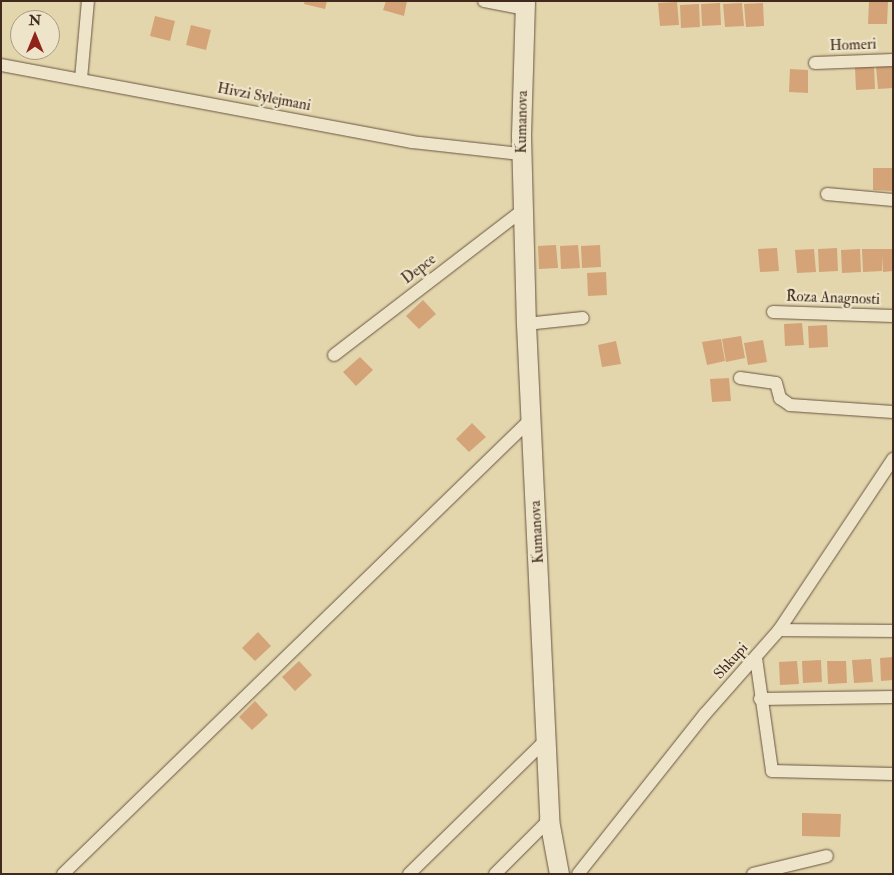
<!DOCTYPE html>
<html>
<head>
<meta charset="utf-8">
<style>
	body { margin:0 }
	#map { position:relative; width:894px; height:875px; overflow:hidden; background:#e3d6ac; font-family:"IM FELL Double Pica",serif }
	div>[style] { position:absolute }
	.building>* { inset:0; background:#d4a378 }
	.roads { filter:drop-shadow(0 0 1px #6a5541) drop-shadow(0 0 1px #6a5541) }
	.street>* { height:12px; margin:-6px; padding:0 6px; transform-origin:6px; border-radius:6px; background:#ede4c9 }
	.secondary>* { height:19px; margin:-9.5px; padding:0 9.5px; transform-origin:9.5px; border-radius:9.5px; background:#ede4c9 }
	span { translate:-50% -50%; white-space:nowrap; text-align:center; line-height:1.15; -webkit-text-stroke:4.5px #ede4c9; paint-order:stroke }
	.street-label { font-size:15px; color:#412a1d }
	.frame { position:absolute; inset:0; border:2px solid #412a1d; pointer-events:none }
	.north { position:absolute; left:10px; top:10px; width:50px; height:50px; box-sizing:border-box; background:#ede4c9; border:1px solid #a89a84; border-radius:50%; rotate:0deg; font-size:14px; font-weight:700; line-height:20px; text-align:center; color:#412a1d }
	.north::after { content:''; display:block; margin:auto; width:18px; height:22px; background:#8f2418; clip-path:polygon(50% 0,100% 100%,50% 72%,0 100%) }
</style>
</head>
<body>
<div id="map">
	<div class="building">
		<i style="clip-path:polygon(305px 1px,327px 1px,325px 9px,304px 4px)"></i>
		<i style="clip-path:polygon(386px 1px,407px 1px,404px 16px,383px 10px)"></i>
		<i style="clip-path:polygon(869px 1px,888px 2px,887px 24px,868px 24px)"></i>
		<i style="clip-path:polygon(677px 2px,679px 25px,660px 26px,658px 3px)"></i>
		<i style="clip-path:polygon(720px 3px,721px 25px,702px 26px,701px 4px)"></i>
		<i style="clip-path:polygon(742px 3px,744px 26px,725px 27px,723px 4px)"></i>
		<i style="clip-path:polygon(763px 3px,764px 26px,746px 27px,744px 4px)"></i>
		<i style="clip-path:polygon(699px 4px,700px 27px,681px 28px,680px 5px)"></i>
		<i style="clip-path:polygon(155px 16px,175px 21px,170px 41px,150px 36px)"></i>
		<i style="clip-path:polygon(191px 25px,211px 30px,206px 50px,186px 45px)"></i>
		<i style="clip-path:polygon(893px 65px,893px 88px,878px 89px,876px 66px)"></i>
		<i style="clip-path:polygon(874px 66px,875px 89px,856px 90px,855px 67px)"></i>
		<i style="clip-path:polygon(790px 69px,808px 70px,808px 93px,789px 92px)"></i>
		<i style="clip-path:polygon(873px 168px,892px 168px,892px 191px,873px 190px)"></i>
		<i style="clip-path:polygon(556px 245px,558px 268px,539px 269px,538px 246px)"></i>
		<i style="clip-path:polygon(578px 245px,580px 268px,561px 269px,560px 246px)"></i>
		<i style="clip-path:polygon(600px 245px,601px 267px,582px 268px,581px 246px)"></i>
		<i style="clip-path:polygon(777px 248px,779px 271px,760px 272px,758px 249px)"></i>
		<i style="clip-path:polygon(837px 248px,838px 271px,819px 272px,818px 249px)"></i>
		<i style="clip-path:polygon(814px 249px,816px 272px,797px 273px,795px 250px)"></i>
		<i style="clip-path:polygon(860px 249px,861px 272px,842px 273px,841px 250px)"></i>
		<i style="clip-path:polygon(862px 249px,893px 249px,893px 271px,883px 272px,882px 256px,882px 271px,863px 272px)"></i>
		<i style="clip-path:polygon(606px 272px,607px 295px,588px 296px,587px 273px)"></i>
		<i style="clip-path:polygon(423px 300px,436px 314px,419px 329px,406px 316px)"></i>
		<i style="clip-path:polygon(802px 323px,804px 345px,785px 346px,784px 324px)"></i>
		<i style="clip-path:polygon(827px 325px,828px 347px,809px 348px,808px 326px)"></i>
		<i style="clip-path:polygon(741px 336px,745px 358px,726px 362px,722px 339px)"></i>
		<i style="clip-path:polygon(721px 339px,725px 361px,707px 365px,702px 342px)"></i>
		<i style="clip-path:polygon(763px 340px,767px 362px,748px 365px,744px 343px)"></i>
		<i style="clip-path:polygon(616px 341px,621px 364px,602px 367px,598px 345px)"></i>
		<i style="clip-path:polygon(360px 357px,373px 370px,356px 386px,343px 372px)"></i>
		<i style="clip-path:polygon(729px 378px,731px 401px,712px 402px,710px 379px)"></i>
		<i style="clip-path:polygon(472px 423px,486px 437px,469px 452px,456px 439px)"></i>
		<i style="clip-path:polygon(258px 632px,271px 646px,255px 661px,242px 648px)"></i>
		<i style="clip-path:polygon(893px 657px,893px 680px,881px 681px,880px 658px)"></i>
		<i style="clip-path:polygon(871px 659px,873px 682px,854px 683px,852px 660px)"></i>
		<i style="clip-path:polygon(821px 660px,822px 682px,803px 683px,802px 661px)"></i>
		<i style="clip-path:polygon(299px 661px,312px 675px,295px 691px,282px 677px)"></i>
		<i style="clip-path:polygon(797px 661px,799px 684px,780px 685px,779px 662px)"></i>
		<i style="clip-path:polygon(827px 661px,846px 661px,847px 683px,828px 684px)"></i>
		<i style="clip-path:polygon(255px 701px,268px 715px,252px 730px,239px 717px)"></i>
		<i style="clip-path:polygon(802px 813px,841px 814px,840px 837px,802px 836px)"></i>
	</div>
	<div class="roads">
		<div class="street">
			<i style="left:484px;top:1px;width:42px;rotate:11deg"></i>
			<i style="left:815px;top:63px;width:78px;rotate:-2.2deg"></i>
			<i style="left:1px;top:65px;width:418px;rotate:10.6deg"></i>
			<i style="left:412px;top:142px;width:110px;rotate:6.3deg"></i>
			<i style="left:81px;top:79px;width:78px;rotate:-84.9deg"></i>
			<i style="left:827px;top:194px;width:66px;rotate:5.2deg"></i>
			<i style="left:773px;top:312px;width:120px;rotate:1.9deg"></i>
			<i style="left:526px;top:324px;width:57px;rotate:-6deg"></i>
			<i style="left:334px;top:355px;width:240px;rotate:-37.5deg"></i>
			<i style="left:740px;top:378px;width:36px;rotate:8deg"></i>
			<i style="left:776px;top:383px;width:16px;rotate:75deg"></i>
			<i style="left:780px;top:398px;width:12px;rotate:35deg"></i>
			<i style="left:790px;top:405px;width:103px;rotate:3.9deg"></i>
			<i style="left:779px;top:630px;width:114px;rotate:0.5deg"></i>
			<i style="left:756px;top:658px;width:114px;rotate:81.9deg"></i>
			<i style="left:772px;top:771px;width:121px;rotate:1.4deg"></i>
			<i style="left:760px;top:699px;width:133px;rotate:-0.9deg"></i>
			<i style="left:63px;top:874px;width:653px;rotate:-44.19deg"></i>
			<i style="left:409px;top:874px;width:192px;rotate:-44.4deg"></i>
			<i style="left:495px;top:874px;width:76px;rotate:-45deg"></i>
			<i style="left:578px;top:874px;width:204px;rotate:-51.6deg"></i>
			<i style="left:705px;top:714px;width:112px;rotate:-48.6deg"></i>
			<i style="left:779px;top:630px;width:206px;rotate:-56.3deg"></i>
			<i style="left:753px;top:874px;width:76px;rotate:-13.7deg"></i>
		</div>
		<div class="secondary">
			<i style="left:525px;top:1px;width:134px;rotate:91.7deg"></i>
			<i style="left:521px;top:135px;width:189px;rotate:88.5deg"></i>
			<i style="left:526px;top:324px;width:497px;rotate:87.3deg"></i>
			<i style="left:549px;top:820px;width:55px;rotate:79.5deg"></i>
		</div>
	</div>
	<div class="street-label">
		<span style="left:853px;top:45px;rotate:-2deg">Homeri</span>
		<span style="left:264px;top:97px;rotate:11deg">Hivzi Sylejmani</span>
		<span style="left:522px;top:122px;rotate:-89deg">Kumanova</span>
		<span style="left:419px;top:269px;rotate:-38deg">Depce</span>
		<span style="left:833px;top:298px;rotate:2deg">Roza Anagnosti</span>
		<span style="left:537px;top:532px;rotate:-93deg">Kumanova</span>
		<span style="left:731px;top:661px;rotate:-48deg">Shkupi</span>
	</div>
	<div class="frame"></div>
	<div class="north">N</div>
</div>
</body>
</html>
